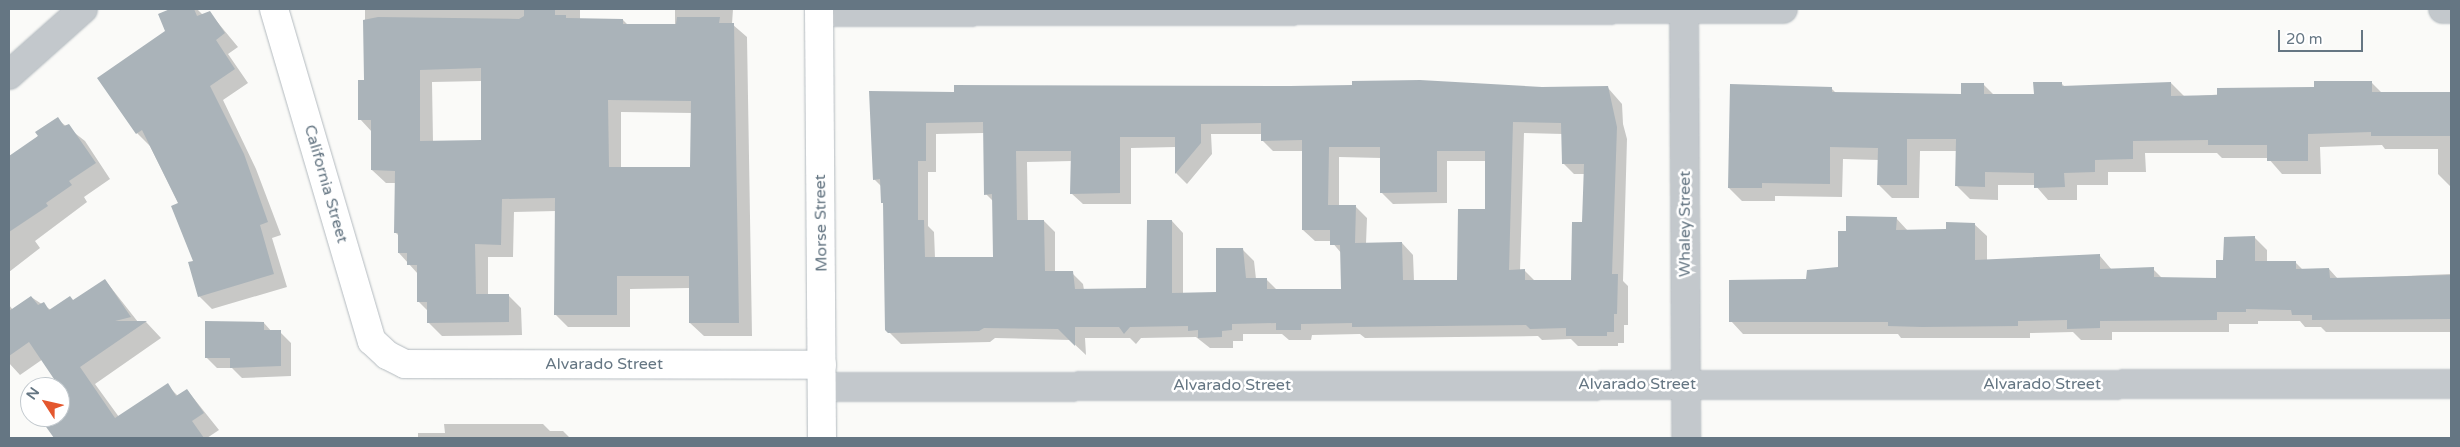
<!DOCTYPE html>
<html>
<head>
<meta charset="utf-8">
<style>
	body { margin:0 }
	#map { position:relative; width:2460px; height:447px; overflow:hidden; background:#fafaf8; font-family:"Varela Round",sans-serif }
	div>[style] { position:absolute }
	.shadow>* { inset:0; background:#0003 }
	.building>* { inset:0; background:#aab3b9 }
	.roads { filter:drop-shadow(0 0 1px #b3babf) drop-shadow(0 0 1px #b3babf) }
	.street>* { height:28px; margin:-14px; padding:0 14px; transform-origin:14px; border-radius:14px; background:#c3c8cc }
	.secondary>* { height:28px; margin:-14px; padding:0 14px; transform-origin:14px; border-radius:14px; background:#fff }
	span { translate:-50% -50%; white-space:nowrap; text-align:center; line-height:1.15; -webkit-text-stroke:5px #fff; paint-order:stroke }
	.street-label { font-size:16px; color:#657683 }
	.frame { position:absolute; inset:0; border:10px solid #657683; pointer-events:none }
	.north { position:absolute; left:20px; top:377px; width:50px; height:50px; box-sizing:border-box; background:#fff; border:1px solid #c1c8cd; border-radius:50%; rotate:305deg; font-size:14px; font-weight:700; line-height:20px; text-align:center; color:#657683 }
	.north::after { content:''; display:block; margin:auto; width:18px; height:22px; background:#e4572e; clip-path:polygon(50% 0,100% 100%,50% 72%,0 100%) }
	.scale { position:absolute; left:2278px; top:30px; width:85px; height:22px; box-sizing:border-box; border:2px solid #657683; border-top:0; padding-left:6px; font-size:15px; line-height:18px; white-space:nowrap; color:#657683; -webkit-text-stroke:4px #fff; paint-order:stroke }
</style>
</head>
<body>
<div id="map">
	<div class="shadow">
		<i style="clip-path:polygon(173px 9px,197px 9px,203px 15px,209px 12px,238px 47px,228px 54px,248px 83px,223px 100px,256px 169px,281px 235px,272px 238px,287px 287px,212px 309px,199px 296px,194px 261px,179px 204px,150px 146px,137px 133px,166px 32px,159px 14px)"></i>
		<i style="clip-path:polygon(evenodd,365px 9px,580px 9px,580px 20px,623px 20px,628px 25px,675px 25px,675px 9px,733px 9px,732px 24px,747px 37px,752px 336px,704px 336px,690px 323px,690px 288px,630px 289px,630px 327px,568px 327px,555px 314px,556px 211px,514px 212px,513px 257px,488px 257px,488px 295px,508px 295px,521px 308px,522px 335px,442px 336px,429px 323px,429px 312px,418px 301px,418px 274px,399px 253px,399px 236px,395px 232px,396px 183px,386px 183px,372px 170px,372px 132px,360px 119px,365px 81px,365px 9px,482px 81px,483px 141px,433px 142px,432px 82px,482px 81px,365px 9px,621px 112px,692px 113px,691px 168px,621px 168px,621px 112px)"></i>
		<i style="clip-path:polygon(2061px 83px,2065px 87px,2171px 83px,2185px 97px,2372px 83px,2383px 94px,2451px 93px,2451px 88px,2451px 187px,2438px 174px,2438px 149px,2385px 149px,2382px 145px,2320px 147px,2321px 174px,2282px 174px,2268px 158px,2222px 158px,2217px 153px,2145px 153px,2146px 172px,2108px 172px,2108px 185px,2077px 185px,2077px 200px,2048px 200px,2035px 185px,1998px 185px,1998px 200px,1970px 199px,1957px 186px,1957px 151px,1920px 151px,1919px 198px,1892px 198px,1879px 185px,1879px 160px,1843px 159px,1842px 197px,1775px 196px,1775px 201px,1742px 201px,1729px 188px,1831px 88px,1836px 93px,1962px 95px,1983px 84px,1994px 95px,2035px 95px)"></i>
		<i style="clip-path:polygon(evenodd,1608px 88px,1622px 104px,1623px 124px,1627px 139px,1623px 281px,1628px 286px,1628px 325px,1624px 325px,1624px 343px,1618px 343px,1618px 346px,1578px 346px,1571px 339px,1542px 340px,1538px 336px,1365px 338px,1360px 334px,1312px 335px,1311px 340px,1289px 340px,1282px 334px,1243px 334px,1243px 341px,1233px 341px,1233px 348px,1210px 348px,1196px 337px,1141px 338px,1136px 344px,1130px 338px,1085px 338px,1086px 355px,1070px 340px,995px 338px,990px 342px,901px 344px,886px 329px,885px 206px,882px 187px,874px 179px,870px 93px,1608px 88px,984px 133px,986px 194px,993px 201px,994px 258px,935px 258px,934px 232px,928px 226px,928px 172px,936px 172px,936px 134px,984px 133px,1608px 88px,1524px 133px,1563px 134px,1563px 163px,1574px 174px,1585px 174px,1583px 223px,1572px 281px,1535px 281px,1525px 271px,1520px 271px,1524px 133px,1608px 88px,1211px 134px,1262px 134px,1262px 140px,1273px 151px,1304px 151px,1303px 230px,1315px 241px,1331px 241px,1342px 254px,1343px 290px,1278px 291px,1266px 279px,1256px 279px,1254px 261px,1243px 250px,1217px 293px,1183px 294px,1183px 233px,1172px 221px,1147px 290px,1084px 290px,1083px 284px,1072px 273px,1055px 273px,1055px 232px,1044px 221px,1028px 222px,1027px 162px,1072px 161px,1071px 193px,1083px 204px,1131px 204px,1131px 148px,1176px 147px,1176px 173px,1187px 184px,1212px 154px,1211px 134px,1608px 88px,1339px 157px,1381px 158px,1382px 193px,1393px 204px,1447px 203px,1447px 161px,1486px 161px,1486px 210px,1459px 281px,1414px 281px,1413px 255px,1402px 243px,1366px 244px,1367px 218px,1356px 207px,1339px 206px,1339px 157px)"></i>
		<i style="clip-path:polygon(57px 119px,85px 141px,110px 179px,84px 197px,87px 202px,35px 241px,40px 248px,9px 272px,9px 162px)"></i>
		<i style="clip-path:polygon(1896px 218px,1908px 231px,1948px 230px,1974px 224px,1987px 236px,1987px 261px,2100px 256px,2112px 270px,2153px 269px,2163px 279px,2217px 279px,2224px 261px,2255px 238px,2267px 250px,2267px 262px,2295px 262px,2303px 270px,2329px 269px,2338px 279px,2451px 274px,2451px 332px,2326px 332px,2321px 327px,2305px 327px,2300px 321px,2258px 321px,2258px 324px,2229px 324px,2229px 332px,2112px 332px,2112px 340px,2081px 340px,2073px 332px,2030px 333px,2030px 338px,1901px 338px,1898px 334px,1743px 334px,1731px 321px,1808px 281px,1839px 268px,1848px 233px)"></i>
		<i style="clip-path:polygon(105px 280px,138px 322px,146px 322px,161px 338px,95px 384px,119px 417px,167px 385px,178px 396px,187px 390px,219px 430px,207px 438px,56px 438px,41px 417px,60px 417px,60px 387px,45px 387px,56px 379px,43px 359px,20px 375px,9px 363px,9px 305px,13px 310px,31px 297px,51px 310px,74px 301px)"></i>
		<i style="clip-path:polygon(264px 323px,272px 332px,280px 332px,291px 343px,291px 376px,242px 378px,232px 368px,217px 368px,206px 357px)"></i>
		<i style="clip-path:polygon(444px 424px,543px 424px,550px 431px,563px 431px,569px 437px,646px 438px,418px 438px,418px 433px,445px 433px)"></i>
		<i style="clip-path:polygon(320px 437px,364px 438px,320px 438px)"></i>
	</div>
	<div class="building">
		<i style="clip-path:polygon(170px 9px,194px 9px,197px 16px,210px 11px,225px 33px,216px 40px,235px 69px,210px 86px,244px 154px,268px 222px,260px 225px,274px 274px,198px 297px,188px 262px,193px 261px,171px 206px,178px 203px,142px 130px,136px 134px,97px 78px,165px 31px,158px 14px)"></i>
		<i style="clip-path:polygon(evenodd,524px 9px,555px 9px,555px 15px,566px 15px,566px 18px,623px 19px,623px 24px,676px 24px,677px 17px,720px 17px,719px 23px,734px 23px,739px 323px,689px 323px,689px 276px,617px 276px,617px 315px,554px 315px,555px 198px,502px 199px,501px 245px,475px 244px,476px 294px,509px 294px,509px 322px,427px 323px,427px 302px,417px 302px,417px 265px,407px 265px,407px 253px,398px 253px,398px 233px,394px 233px,395px 171px,371px 170px,371px 120px,358px 120px,358px 80px,364px 80px,363px 20px,378px 17px,519px 19px,524px 16px,524px 9px,481px 68px,481px 140px,420px 141px,420px 70px,481px 68px,524px 9px,608px 100px,691px 101px,690px 167px,609px 167px,608px 100px)"></i>
		<i style="clip-path:polygon(evenodd,1420px 80px,1542px 87px,1608px 86px,1617px 127px,1612px 274px,1618px 274px,1617px 314px,1614px 314px,1614px 332px,1607px 332px,1607px 336px,1566px 336px,1566px 328px,1530px 329px,1526px 325px,1352px 327px,1352px 323px,1301px 324px,1301px 330px,1276px 330px,1276px 323px,1232px 324px,1232px 330px,1222px 331px,1222px 337px,1198px 338px,1198px 330px,1188px 331px,1188px 326px,1130px 327px,1124px 334px,1119px 327px,1075px 327px,1075px 346px,1058px 329px,984px 328px,979px 331px,888px 333px,885px 330px,883px 203px,881px 203px,880px 179px,873px 180px,869px 91px,954px 92px,954px 85px,1290px 86px,1352px 85px,1352px 81px,1420px 80px,983px 122px,984px 195px,992px 194px,993px 257px,925px 257px,924px 220px,918px 220px,918px 161px,926px 161px,926px 123px,983px 122px,1420px 80px,1513px 122px,1561px 123px,1562px 164px,1584px 164px,1582px 222px,1572px 222px,1571px 280px,1525px 280px,1525px 269px,1509px 270px,1513px 122px,1420px 80px,1261px 123px,1261px 141px,1302px 140px,1302px 230px,1330px 230px,1330px 245px,1340px 245px,1341px 289px,1267px 289px,1267px 278px,1246px 278px,1243px 248px,1216px 248px,1216px 292px,1172px 293px,1172px 220px,1147px 220px,1146px 288px,1075px 289px,1073px 271px,1045px 271px,1044px 220px,1017px 220px,1016px 151px,1071px 151px,1070px 194px,1120px 193px,1120px 137px,1175px 137px,1175px 174px,1201px 143px,1201px 124px,1261px 123px,1420px 80px,1329px 147px,1380px 147px,1380px 193px,1437px 192px,1437px 151px,1485px 151px,1485px 209px,1458px 209px,1457px 280px,1403px 280px,1402px 242px,1355px 243px,1356px 205px,1328px 205px,1329px 147px)"></i>
		<i style="clip-path:polygon(2314px 81px,2372px 81px,2372px 92px,2451px 92px,2451px 136px,2371px 136px,2371px 132px,2308px 134px,2308px 161px,2267px 161px,2267px 145px,2208px 145px,2208px 140px,2133px 141px,2133px 159px,2095px 160px,2095px 172px,2064px 173px,2065px 187px,2034px 188px,2034px 173px,1985px 172px,1985px 187px,1955px 186px,1956px 139px,1907px 139px,1907px 185px,1877px 185px,1878px 148px,1830px 147px,1830px 184px,1762px 183px,1762px 188px,1728px 188px,1730px 84px,1832px 87px,1832px 92px,1961px 94px,1961px 83px,1984px 83px,1984px 94px,2034px 94px,2033px 82px,2062px 82px,2062px 86px,2171px 82px,2171px 96px,2217px 95px,2217px 88px,2314px 87px)"></i>
		<i style="clip-path:polygon(58px 117px,64px 126px,69px 124px,96px 163px,69px 181px,72px 185px,46px 203px,48px 206px,9px 232px,9px 156px,38px 136px,35px 132px)"></i>
		<i style="clip-path:polygon(1846px 216px,1897px 217px,1896px 230px,1946px 229px,1946px 222px,1975px 223px,1975px 260px,2100px 254px,2100px 269px,2154px 267px,2154px 277px,2216px 278px,2216px 260px,2223px 260px,2224px 237px,2255px 236px,2255px 261px,2296px 261px,2296px 269px,2329px 268px,2330px 278px,2451px 275px,2451px 319px,2312px 320px,2312px 315px,2292px 315px,2291px 310px,2246px 309px,2246px 312px,2217px 312px,2217px 320px,2100px 321px,2100px 328px,2067px 329px,2067px 320px,2018px 321px,2018px 326px,1922px 327px,1888px 326px,1888px 322px,1729px 322px,1729px 280px,1806px 279px,1807px 270px,1838px 267px,1838px 231px,1846px 231px)"></i>
		<i style="clip-path:polygon(105px 279px,131px 317px,115px 321px,147px 321px,80px 367px,115px 418px,168px 383px,176px 396px,187px 389px,204px 413px,192px 421px,204px 438px,54px 438px,39px 417px,60px 417px,60px 387px,42px 387px,54px 379px,29px 342px,9px 356px,9px 311px,31px 296px,38px 305px,44px 302px,49px 310px,70px 296px,73px 300px)"></i>
		<i style="clip-path:polygon(205px 321px,264px 322px,264px 330px,281px 330px,281px 366px,230px 368px,230px 358px,205px 358px)"></i>
	</div>
	<div class="roads">
		<div class="street">
			<i style="left:1684px;top:9px;width:429px;rotate:89.7deg"></i>
			<i style="left:2443px;top:9px;width:8px"></i>
			<i style="left:819px;top:12px;width:964px;rotate:-0.18deg"></i>
			<i style="left:9px;top:75px;width:99px;rotate:-41.7deg"></i>
			<i style="left:822px;top:387px;width:1629px;rotate:-0.11deg"></i>
		</div>
		<div class="secondary">
			<i style="left:274px;top:9px;width:346px;rotate:73.6deg"></i>
			<i style="left:372px;top:341px;width:21px;rotate:43deg"></i>
			<i style="left:387px;top:355px;width:20px;rotate:27deg"></i>
			<i style="left:405px;top:364px;width:417px;rotate:0.1deg"></i>
			<i style="left:819px;top:9px;width:429px;rotate:89.6deg"></i>
		</div>
	</div>
	<div class="street-label">
		<span style="left:326px;top:184px;rotate:74deg">California Street</span>
		<span style="left:821px;top:223px;rotate:-91deg">Morse Street</span>
		<span style="left:1685px;top:224px;rotate:-90deg">Whaley Street</span>
		<span style="left:604px;top:364px">Alvarado Street</span>
		<span style="left:1637px;top:384px">Alvarado Street</span>
		<span style="left:2042px;top:384px">Alvarado Street</span>
		<span style="left:1232px;top:385px">Alvarado Street</span>
	</div>
	<div class="frame"></div>
	<div class="north">N</div>
	<div class="scale">20 m</div>
</div>
</body>
</html>
